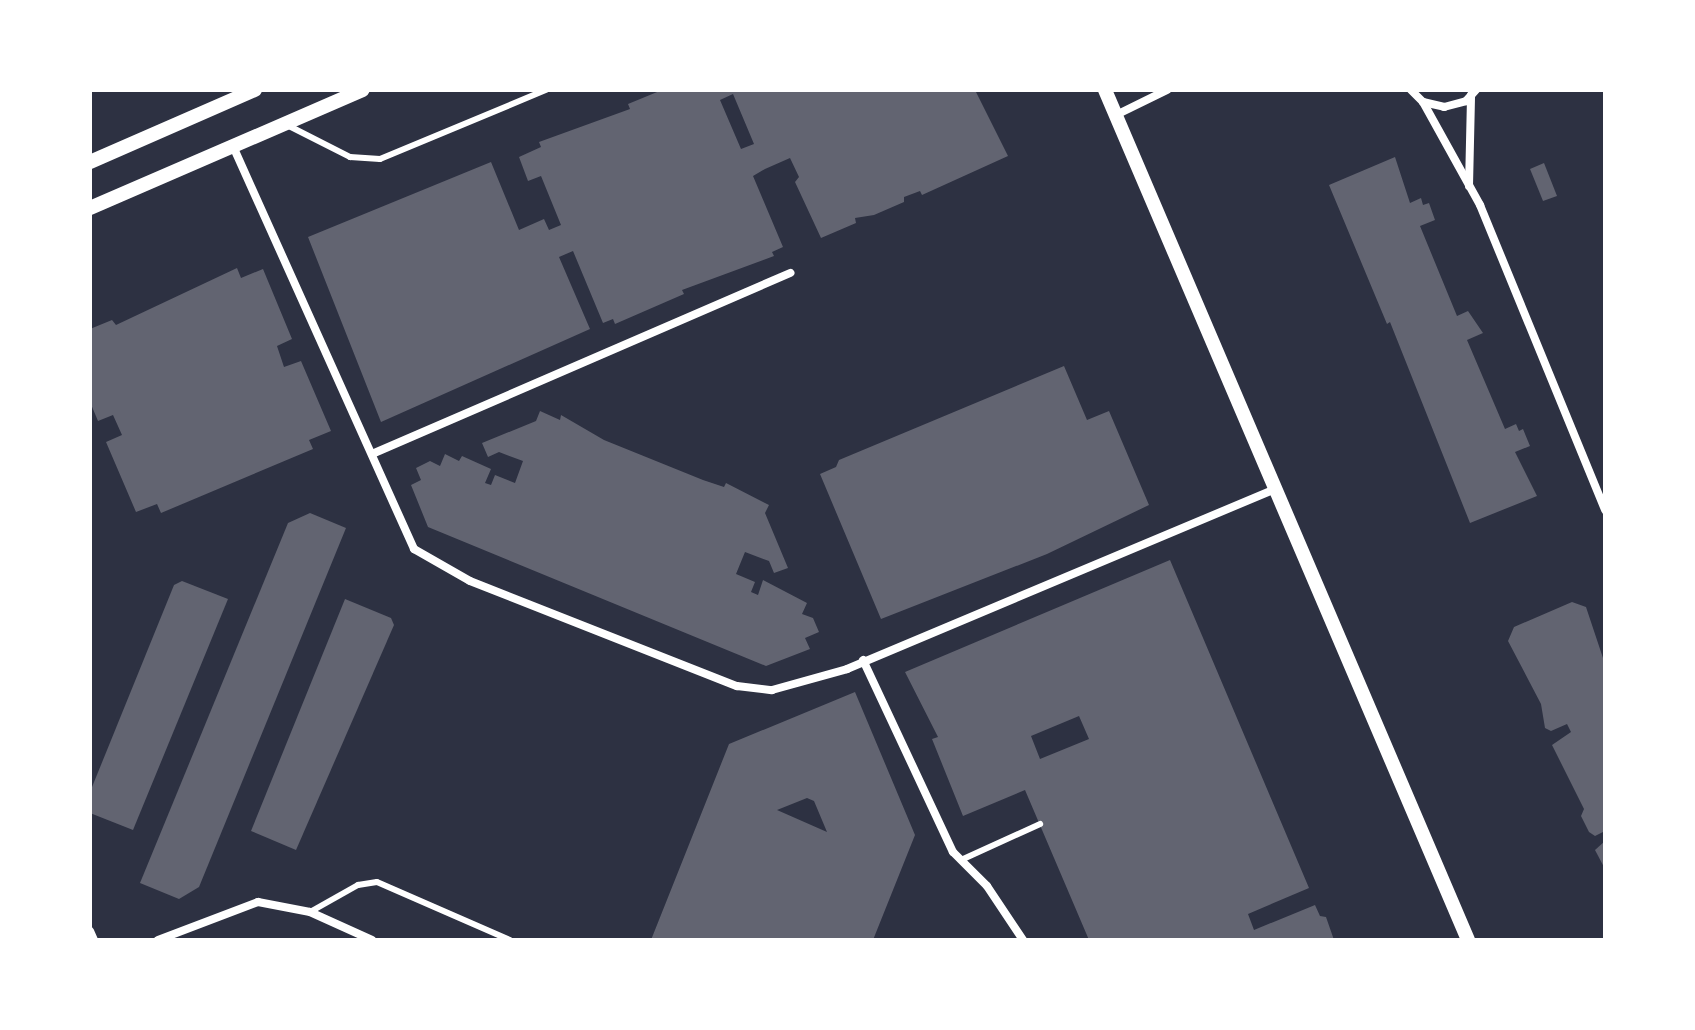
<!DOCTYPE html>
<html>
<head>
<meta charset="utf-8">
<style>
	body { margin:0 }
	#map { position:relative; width:1695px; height:1030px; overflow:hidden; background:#2d3142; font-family:"Nunito Sans",sans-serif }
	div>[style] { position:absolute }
	.building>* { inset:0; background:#626471 }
	.service>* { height:6px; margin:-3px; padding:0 3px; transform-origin:3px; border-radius:3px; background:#fff }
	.minor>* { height:8px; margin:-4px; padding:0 4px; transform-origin:4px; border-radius:4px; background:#fff }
	.tertiary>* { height:14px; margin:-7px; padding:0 7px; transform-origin:7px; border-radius:7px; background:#fff }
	span { translate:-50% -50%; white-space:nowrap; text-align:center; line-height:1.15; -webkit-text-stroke:6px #fff; paint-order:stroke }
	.frame { position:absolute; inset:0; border:92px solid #fff; pointer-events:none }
</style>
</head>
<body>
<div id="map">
	<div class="building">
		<i style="clip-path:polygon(evenodd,662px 90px,975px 90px,1008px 156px,922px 195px,920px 191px,904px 197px,904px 202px,874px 215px,855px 218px,856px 223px,821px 238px,795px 182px,799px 177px,790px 158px,765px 169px,753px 176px,783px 247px,772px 252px,774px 256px,682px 290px,684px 294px,615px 324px,613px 319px,603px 323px,573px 251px,559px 257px,590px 329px,381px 422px,308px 237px,491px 162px,519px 230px,544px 219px,549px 230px,561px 225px,541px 176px,528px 181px,519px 157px,541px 147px,539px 142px,630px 109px,628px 104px,662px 90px,733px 94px,754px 144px,741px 149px,720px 100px,733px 94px)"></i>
		<i style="clip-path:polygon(1395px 157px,1410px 203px,1421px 198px,1423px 205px,1429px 203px,1435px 220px,1420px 226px,1457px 316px,1468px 311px,1483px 333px,1467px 340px,1505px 429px,1516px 424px,1519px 431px,1523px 429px,1530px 446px,1515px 452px,1537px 496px,1470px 523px,1390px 322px,1387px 324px,1329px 185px)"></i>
		<i style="clip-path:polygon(1544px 163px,1557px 196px,1543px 201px,1530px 169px)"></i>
		<i style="clip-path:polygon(237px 268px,241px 278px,263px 269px,292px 339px,277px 346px,284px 367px,301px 361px,331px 431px,309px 440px,313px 449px,161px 513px,157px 504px,136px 512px,106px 442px,122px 435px,113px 415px,98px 421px,90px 402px,90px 329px,112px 320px,116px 325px)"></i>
		<i style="clip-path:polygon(1064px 366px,1087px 420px,1109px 411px,1149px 505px,1047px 554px,881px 619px,820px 474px,836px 467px,839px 460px)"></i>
		<i style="clip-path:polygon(540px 411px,560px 420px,561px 415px,604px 440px,703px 480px,724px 487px,726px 483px,769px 505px,765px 513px,788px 568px,774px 573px,769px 561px,745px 552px,736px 574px,755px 582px,751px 592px,758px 595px,763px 580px,807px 603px,802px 614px,813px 618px,819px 632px,805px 638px,810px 649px,766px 666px,428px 527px,411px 485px,421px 480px,416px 468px,430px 461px,440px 466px,445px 454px,459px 461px,462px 456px,491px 469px,485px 483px,491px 485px,495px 475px,515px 483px,523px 461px,499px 452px,488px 457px,482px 443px,536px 421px)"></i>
		<i style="clip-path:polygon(310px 513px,346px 528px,199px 887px,179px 899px,140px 883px,288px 523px)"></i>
		<i style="clip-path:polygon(evenodd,1170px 560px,1309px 888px,1248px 914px,1254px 930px,1315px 905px,1320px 916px,1326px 917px,1334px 940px,1089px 940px,1025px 790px,963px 816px,932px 739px,938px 737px,905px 672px,1170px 560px,1079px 716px,1089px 739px,1040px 759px,1031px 736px,1079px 716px)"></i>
		<i style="clip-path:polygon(182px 581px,228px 599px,133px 830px,90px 813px,90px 792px,174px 585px)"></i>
		<i style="clip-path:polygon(345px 599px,391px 618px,394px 625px,296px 850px,251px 831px)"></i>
		<i style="clip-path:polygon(1572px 602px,1586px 607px,1605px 664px,1605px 831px,1595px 836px,1589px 832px,1581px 816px,1584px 809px,1552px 745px,1571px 732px,1567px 724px,1551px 731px,1545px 728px,1541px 704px,1508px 641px,1514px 627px)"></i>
		<i style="clip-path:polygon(evenodd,855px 692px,915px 835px,873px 940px,651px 940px,729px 744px,855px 692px,807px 798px,814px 801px,827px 832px,777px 810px,807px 798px)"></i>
		<i style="clip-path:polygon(1605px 841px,1605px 869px,1595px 850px)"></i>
	</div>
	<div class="service">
		<i style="left:287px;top:125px;width:71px;rotate:26.9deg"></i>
		<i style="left:350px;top:157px;width:30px;rotate:4deg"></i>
		<i style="left:380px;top:159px;width:180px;rotate:-22.6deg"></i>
		<i style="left:961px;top:860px;width:87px;rotate:-24.5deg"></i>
		<i style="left:310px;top:912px;width:55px;rotate:-29.4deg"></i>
		<i style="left:358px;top:885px;width:19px;rotate:-9deg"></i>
		<i style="left:377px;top:882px;width:145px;rotate:23.6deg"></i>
	</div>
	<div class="minor">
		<i style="left:1411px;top:90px;width:17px;rotate:45deg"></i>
		<i style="left:1423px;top:102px;width:22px;rotate:13deg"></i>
		<i style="left:1444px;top:107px;width:23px;rotate:-15deg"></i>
		<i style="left:1466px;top:101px;width:15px;rotate:-48deg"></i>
		<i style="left:1423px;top:102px;width:118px;rotate:61deg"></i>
		<i style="left:1480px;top:205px;width:330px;rotate:67.7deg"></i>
		<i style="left:1116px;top:115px;width:57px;rotate:-26.1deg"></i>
		<i style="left:232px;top:144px;width:444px;rotate:65.8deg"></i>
		<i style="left:414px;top:549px;width:64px;rotate:29.7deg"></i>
		<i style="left:470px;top:581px;width:287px;rotate:21.5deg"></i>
		<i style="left:737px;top:686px;width:35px;rotate:7deg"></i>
		<i style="left:772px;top:690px;width:78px;rotate:-15.6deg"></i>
		<i style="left:847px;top:669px;width:464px;rotate:-22.8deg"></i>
		<i style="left:1469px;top:186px;width:91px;rotate:-88.7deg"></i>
		<i style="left:372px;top:454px;width:456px;rotate:-23.4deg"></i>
		<i style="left:863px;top:660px;width:212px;rotate:64.9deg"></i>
		<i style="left:953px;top:852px;width:48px;rotate:45deg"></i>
		<i style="left:987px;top:886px;width:65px;rotate:56.3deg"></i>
		<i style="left:90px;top:931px;width:10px;rotate:66deg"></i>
		<i style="left:158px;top:940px;width:107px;rotate:-20.8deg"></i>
		<i style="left:258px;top:902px;width:53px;rotate:10.9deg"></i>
		<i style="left:310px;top:912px;width:68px;rotate:24.3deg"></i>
	</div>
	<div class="tertiary">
		<i style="left:1105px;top:90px;width:924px;rotate:66.87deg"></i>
		<i style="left:90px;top:162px;width:180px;rotate:-23.6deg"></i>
		<i style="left:90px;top:208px;width:297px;rotate:-23.4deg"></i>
	</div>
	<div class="frame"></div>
</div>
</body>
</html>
